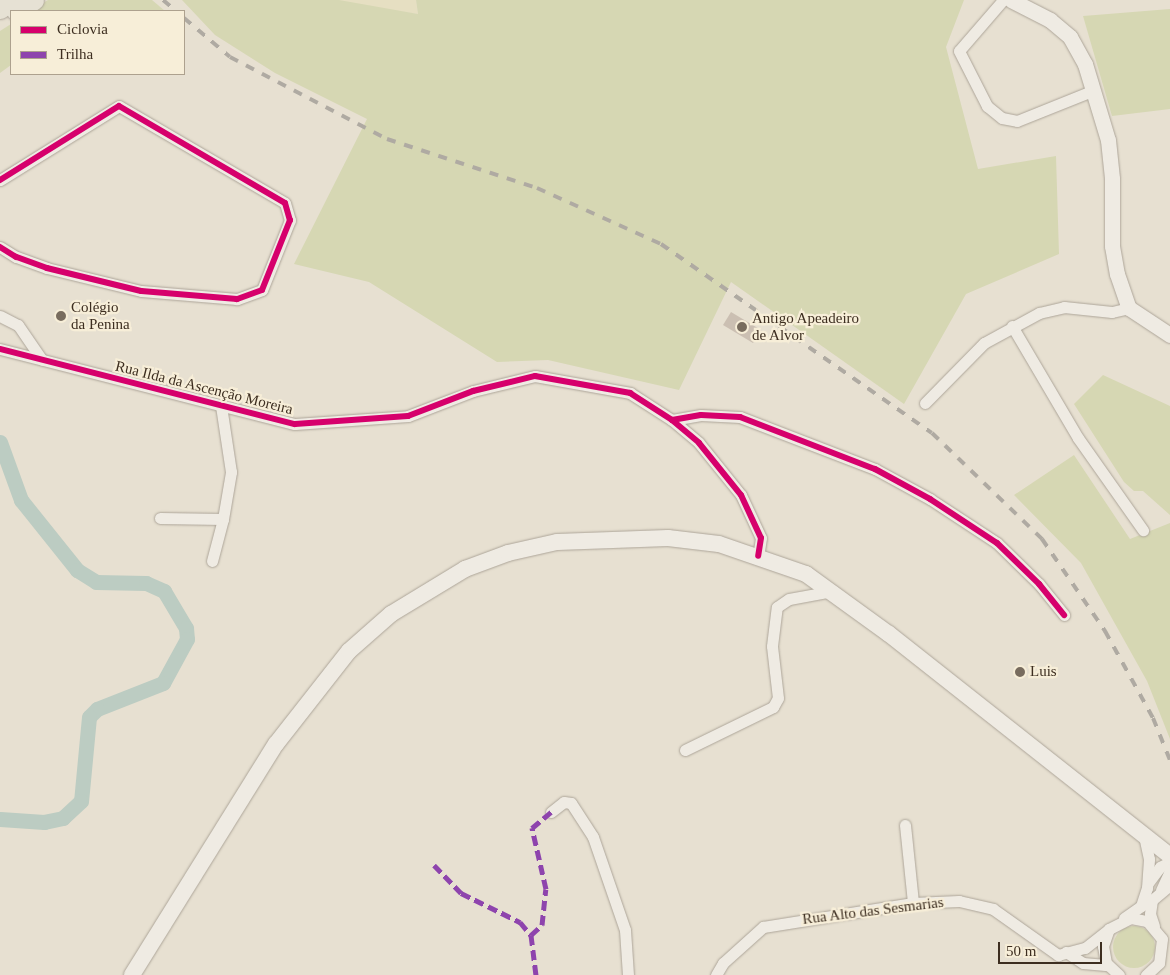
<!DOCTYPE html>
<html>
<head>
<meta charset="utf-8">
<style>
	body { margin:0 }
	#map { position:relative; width:1170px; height:975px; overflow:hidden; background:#e7e0d1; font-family:Georgia,serif }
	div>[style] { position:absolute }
	.farmland>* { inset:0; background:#e6dfc2 }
	.green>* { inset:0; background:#d6d7b3 }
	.round { border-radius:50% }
	.canal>* { height:15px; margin:-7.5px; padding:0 7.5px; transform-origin:7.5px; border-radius:7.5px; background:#bcccc2 }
	.building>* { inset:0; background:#cbbfb2 }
	.roads { filter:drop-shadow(0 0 1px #ada599) drop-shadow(0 0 1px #ada599) }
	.minor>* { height:11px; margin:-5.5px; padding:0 5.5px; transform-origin:5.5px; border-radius:5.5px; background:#efebe3 }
	.tertiary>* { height:15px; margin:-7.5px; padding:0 7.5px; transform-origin:7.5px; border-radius:7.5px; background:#efebe3 }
	.secondary>* { height:16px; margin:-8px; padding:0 8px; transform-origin:8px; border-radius:8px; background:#efebe3 }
	.primary>* { height:19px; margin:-9.5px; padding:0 9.5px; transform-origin:9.5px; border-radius:9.5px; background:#e6e1d4 }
	.rail>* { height:4px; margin-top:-2px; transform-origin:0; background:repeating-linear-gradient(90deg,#afaaa2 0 9px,transparent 0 18px) }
	.quiet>* { height:5px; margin-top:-2.5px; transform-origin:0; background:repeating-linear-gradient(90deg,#8e44ad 0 10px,transparent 0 15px) }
	.cycleway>* { height:6px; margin:-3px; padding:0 3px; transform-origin:3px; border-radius:3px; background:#d6006c }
	.dots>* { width:14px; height:14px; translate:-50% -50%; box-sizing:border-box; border:2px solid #f7eed8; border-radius:50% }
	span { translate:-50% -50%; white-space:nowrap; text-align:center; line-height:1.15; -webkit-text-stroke:4.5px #f7eed8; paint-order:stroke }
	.poi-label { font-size:15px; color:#3d2e20 }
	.left { translate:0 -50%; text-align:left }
	.street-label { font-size:15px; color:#3d2e20 }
	.legend { position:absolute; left:10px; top:10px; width:175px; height:65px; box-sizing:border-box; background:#f7eed8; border:1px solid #ada18e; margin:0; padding:6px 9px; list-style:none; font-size:15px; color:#3d2e20 }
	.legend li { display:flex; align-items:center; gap:10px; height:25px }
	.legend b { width:25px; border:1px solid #ada18e }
	.scale { position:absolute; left:998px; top:942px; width:104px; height:22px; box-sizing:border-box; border:2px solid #3d2e20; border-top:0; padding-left:6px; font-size:15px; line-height:18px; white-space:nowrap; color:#3d2e20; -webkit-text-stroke:4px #f7eed8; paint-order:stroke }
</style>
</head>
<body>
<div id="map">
	<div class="farmland">
		<i style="clip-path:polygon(339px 0,416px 0,418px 14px,341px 3px)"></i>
	</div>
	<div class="green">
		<i style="clip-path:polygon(48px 0,152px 0,165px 11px,30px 11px)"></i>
		<i style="clip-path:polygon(182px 0,339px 0,418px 14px,416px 0,964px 0,946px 47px,978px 169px,1056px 156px,1059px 254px,966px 294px,904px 404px,731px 282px,679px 390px,548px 360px,497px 362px,369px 282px,294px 264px,367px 119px,275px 73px,215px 35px)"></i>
		<i style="clip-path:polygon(1170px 9px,1170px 109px,1112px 116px,1083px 16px)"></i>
		<i style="clip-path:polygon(11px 24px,11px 65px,0 73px,0 31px)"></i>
		<i style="clip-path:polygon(1103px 375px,1170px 406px,1170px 515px,1143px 491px,1134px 491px,1124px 482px,1074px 404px)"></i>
		<i style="clip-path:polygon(1074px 455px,1130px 539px,1170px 523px,1170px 739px,1147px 681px,1081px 563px,1014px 495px)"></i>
		<i class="round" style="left:1113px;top:926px;width:42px;height:42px"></i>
	</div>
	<div class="canal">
		<i style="left:0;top:442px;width:62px;rotate:70.1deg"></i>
		<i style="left:21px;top:500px;width:90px;rotate:51.3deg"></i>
		<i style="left:77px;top:570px;width:22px;rotate:32deg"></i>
		<i style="left:96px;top:582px;width:50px;rotate:1.1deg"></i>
		<i style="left:146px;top:583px;width:20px;rotate:24deg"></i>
		<i style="left:164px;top:591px;width:43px;rotate:59.3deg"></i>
		<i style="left:186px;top:628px;width:11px;rotate:85deg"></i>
		<i style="left:187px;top:639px;width:50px;rotate:118.6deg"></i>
		<i style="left:163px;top:683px;width:71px;rotate:158.5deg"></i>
		<i style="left:97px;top:709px;width:11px;rotate:135deg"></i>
		<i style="left:89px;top:717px;width:84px;rotate:95.4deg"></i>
		<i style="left:81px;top:801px;width:25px;rotate:137deg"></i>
		<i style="left:63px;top:818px;width:19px;rotate:168deg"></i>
		<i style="left:44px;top:822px;width:44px;rotate:-176.1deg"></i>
	</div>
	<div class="building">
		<i style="clip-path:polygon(731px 312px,761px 330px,753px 343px,723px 325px)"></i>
	</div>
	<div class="roads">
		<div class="minor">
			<i style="left:1003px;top:0;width:67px;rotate:130.8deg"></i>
			<i style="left:959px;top:51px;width:62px;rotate:63deg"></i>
			<i style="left:987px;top:106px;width:19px;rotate:39deg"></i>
			<i style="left:1002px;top:118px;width:15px;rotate:11deg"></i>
			<i style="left:1017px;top:121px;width:83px;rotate:-21.9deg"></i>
			<i style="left:0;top:180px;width:140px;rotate:-31.9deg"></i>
			<i style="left:119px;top:106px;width:192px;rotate:30.3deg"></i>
			<i style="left:285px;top:203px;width:18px;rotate:74deg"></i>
			<i style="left:290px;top:220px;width:75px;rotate:111.8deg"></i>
			<i style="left:262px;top:290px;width:27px;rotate:160deg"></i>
			<i style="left:237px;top:299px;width:96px;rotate:-175.2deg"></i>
			<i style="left:141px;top:291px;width:97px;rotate:-166.3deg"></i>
			<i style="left:47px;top:268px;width:33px;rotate:-160deg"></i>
			<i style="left:16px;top:257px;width:19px;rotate:-148deg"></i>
			<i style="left:0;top:316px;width:20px;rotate:27deg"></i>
			<i style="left:18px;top:325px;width:42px;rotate:55.6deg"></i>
			<i style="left:1012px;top:326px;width:130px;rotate:59.5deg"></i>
			<i style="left:1078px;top:438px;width:113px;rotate:54.8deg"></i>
			<i style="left:0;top:349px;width:304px;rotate:14.3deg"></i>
			<i style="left:295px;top:424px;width:113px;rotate:-4deg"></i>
			<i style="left:408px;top:416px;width:70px;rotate:-21deg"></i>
			<i style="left:473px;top:391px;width:64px;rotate:-13.6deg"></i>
			<i style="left:535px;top:376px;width:97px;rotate:10.1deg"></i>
			<i style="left:630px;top:393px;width:50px;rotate:32.7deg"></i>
			<i style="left:672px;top:420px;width:35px;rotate:40deg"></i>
			<i style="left:699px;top:443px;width:67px;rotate:51.1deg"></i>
			<i style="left:741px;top:495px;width:47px;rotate:65.1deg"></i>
			<i style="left:761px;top:538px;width:18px;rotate:99deg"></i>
			<i style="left:925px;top:403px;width:84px;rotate:-45.5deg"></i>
			<i style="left:984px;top:343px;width:63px;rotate:-28.6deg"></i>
			<i style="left:1039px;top:313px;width:26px;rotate:-13deg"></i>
			<i style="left:1064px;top:307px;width:48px;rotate:5.9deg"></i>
			<i style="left:1112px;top:312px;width:17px;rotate:-13deg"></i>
			<i style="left:672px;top:420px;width:29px;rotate:-10deg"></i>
			<i style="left:701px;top:415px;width:39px;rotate:3deg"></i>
			<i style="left:740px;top:417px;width:145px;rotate:21.1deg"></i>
			<i style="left:875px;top:469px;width:63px;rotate:28.6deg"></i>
			<i style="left:930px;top:499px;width:80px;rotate:33.3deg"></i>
			<i style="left:997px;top:543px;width:59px;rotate:44.3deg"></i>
			<i style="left:1039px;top:584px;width:40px;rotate:51deg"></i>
			<i style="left:160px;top:518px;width:63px;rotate:0.9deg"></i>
			<i style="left:223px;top:519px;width:48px;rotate:-80.3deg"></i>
			<i style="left:231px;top:472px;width:67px;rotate:-98.6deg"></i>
			<i style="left:212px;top:561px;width:43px;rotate:-75.3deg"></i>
			<i style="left:685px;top:750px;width:98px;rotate:-26deg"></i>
			<i style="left:773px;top:707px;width:10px;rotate:-61deg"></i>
			<i style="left:778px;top:698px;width:52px;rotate:-96.6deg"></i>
			<i style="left:772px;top:646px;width:39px;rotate:-83deg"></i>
			<i style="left:777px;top:607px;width:14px;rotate:-34deg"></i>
			<i style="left:789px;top:599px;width:45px;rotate:-10.3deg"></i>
			<i style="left:551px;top:812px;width:16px;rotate:-38deg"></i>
			<i style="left:564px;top:802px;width:7px;rotate:8deg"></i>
			<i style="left:571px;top:803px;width:40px;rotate:57.1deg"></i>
			<i style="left:593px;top:837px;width:98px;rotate:71deg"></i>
			<i style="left:625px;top:930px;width:45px;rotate:86.2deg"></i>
			<i style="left:905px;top:825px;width:78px;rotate:84.1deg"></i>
			<i style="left:1148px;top:883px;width:20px;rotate:-53deg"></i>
			<i style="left:1160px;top:867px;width:11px;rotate:-27deg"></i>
			<i style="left:1161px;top:890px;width:21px;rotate:-65deg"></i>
			<i style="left:1124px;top:918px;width:21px;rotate:-35deg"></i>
			<i style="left:1141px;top:906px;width:19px;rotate:-72deg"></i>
			<i style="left:1147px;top:888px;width:29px;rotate:-86deg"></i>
			<i style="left:1149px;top:859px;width:25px;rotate:-102deg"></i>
			<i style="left:1154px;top:926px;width:13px;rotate:-108deg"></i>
			<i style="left:1150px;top:914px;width:14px;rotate:-82deg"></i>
			<i style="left:1152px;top:900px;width:23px;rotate:-40deg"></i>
			<i style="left:1066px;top:952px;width:20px;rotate:33deg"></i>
			<i style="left:1083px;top:963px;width:25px;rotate:5deg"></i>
			<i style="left:716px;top:975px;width:14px;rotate:-60deg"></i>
			<i style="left:723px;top:963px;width:54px;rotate:-42deg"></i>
			<i style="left:763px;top:927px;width:152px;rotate:-9.1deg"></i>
			<i style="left:913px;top:903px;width:46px;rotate:-2.5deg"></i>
			<i style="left:959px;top:901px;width:35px;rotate:13deg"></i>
			<i style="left:993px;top:909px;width:80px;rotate:35.3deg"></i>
			<i style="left:1058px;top:955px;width:28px;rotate:-15deg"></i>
			<i style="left:1085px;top:948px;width:31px;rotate:-38deg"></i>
			<i style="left:1119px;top:975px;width:18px;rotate:-137deg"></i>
			<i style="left:1106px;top:963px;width:17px;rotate:-100deg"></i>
			<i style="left:1103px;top:946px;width:18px;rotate:-71deg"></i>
			<i style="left:1109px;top:929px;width:25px;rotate:-27deg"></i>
			<i style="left:1131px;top:918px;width:16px;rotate:11deg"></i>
			<i style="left:1147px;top:921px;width:23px;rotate:50deg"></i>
			<i style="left:1162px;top:939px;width:24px;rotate:97deg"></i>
			<i style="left:1159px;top:963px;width:18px;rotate:137deg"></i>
		</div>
		<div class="tertiary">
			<i style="left:1011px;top:0;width:44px;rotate:27.1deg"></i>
			<i style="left:1050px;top:20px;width:26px;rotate:40deg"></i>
			<i style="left:1070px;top:37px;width:31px;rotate:61deg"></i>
			<i style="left:1085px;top:64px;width:79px;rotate:73.2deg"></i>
			<i style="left:1108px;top:140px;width:39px;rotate:84deg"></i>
			<i style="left:1112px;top:179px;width:67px;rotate:90deg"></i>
			<i style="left:1112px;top:246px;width:28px;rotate:80deg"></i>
			<i style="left:1117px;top:274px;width:36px;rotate:71deg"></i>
			<i style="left:1129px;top:308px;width:49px;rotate:33.4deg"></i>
		</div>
		<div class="secondary">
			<i style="left:132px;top:975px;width:272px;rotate:-58.1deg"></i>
			<i style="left:276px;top:744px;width:118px;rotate:-51.9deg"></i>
			<i style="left:349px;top:651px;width:56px;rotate:-41.4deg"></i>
			<i style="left:391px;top:614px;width:87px;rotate:-31.3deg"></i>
			<i style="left:465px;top:569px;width:46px;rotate:-20.4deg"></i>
			<i style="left:508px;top:553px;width:50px;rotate:-12.7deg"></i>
			<i style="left:557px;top:542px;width:111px;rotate:-2.1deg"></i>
			<i style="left:668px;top:538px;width:51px;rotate:6.7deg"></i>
			<i style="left:719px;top:544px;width:92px;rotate:19deg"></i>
			<i style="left:806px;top:574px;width:102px;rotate:35.9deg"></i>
			<i style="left:889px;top:634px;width:358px;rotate:38.3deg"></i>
		</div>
		<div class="primary">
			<i style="left:0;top:9px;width:16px;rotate:-35deg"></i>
			<i style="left:16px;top:11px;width:21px;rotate:-31deg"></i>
		</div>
	</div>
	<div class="rail">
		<i style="left:163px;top:0;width:17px;rotate:40deg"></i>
		<i style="left:184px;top:18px;width:60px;rotate:40.3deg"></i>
		<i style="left:230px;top:57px;width:177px;rotate:27.6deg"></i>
		<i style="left:387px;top:139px;width:158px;rotate:18.1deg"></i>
		<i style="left:537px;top:188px;width:136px;rotate:24.3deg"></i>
		<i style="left:661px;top:244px;width:330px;rotate:34.9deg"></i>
		<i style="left:932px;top:433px;width:153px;rotate:43.9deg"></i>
		<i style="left:1042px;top:539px;width:112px;rotate:55.6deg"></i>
		<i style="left:1105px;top:631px;width:99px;rotate:61.1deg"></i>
		<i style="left:1153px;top:718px;width:45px;rotate:68deg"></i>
	</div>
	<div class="quiet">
		<i style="left:434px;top:865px;width:39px;rotate:46deg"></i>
		<i style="left:461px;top:893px;width:66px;rotate:26.2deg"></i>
		<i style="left:520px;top:922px;width:17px;rotate:50deg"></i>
		<i style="left:531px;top:935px;width:40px;rotate:82.9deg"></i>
		<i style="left:531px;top:935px;width:15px;rotate:-42deg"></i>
		<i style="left:542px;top:925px;width:36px;rotate:-84deg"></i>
		<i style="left:546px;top:889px;width:63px;rotate:-102.9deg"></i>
		<i style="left:532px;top:828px;width:25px;rotate:-40deg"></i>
	</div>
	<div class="cycleway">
		<i style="left:0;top:180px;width:140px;rotate:-31.9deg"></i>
		<i style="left:119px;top:106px;width:192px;rotate:30.3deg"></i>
		<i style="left:285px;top:203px;width:18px;rotate:74deg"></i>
		<i style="left:290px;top:220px;width:75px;rotate:111.8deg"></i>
		<i style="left:262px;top:290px;width:27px;rotate:160deg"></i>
		<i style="left:237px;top:299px;width:96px;rotate:-175.2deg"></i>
		<i style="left:141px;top:291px;width:97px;rotate:-166.3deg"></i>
		<i style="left:47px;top:268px;width:33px;rotate:-160deg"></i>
		<i style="left:16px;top:257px;width:19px;rotate:-148deg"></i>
		<i style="left:0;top:349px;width:304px;rotate:14.3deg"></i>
		<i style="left:295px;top:424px;width:113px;rotate:-4deg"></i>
		<i style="left:408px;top:416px;width:70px;rotate:-21deg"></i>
		<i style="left:473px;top:391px;width:64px;rotate:-13.6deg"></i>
		<i style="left:535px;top:376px;width:97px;rotate:10.1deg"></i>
		<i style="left:630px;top:393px;width:50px;rotate:32.7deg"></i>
		<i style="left:672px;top:420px;width:35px;rotate:40deg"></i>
		<i style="left:699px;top:443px;width:67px;rotate:51.1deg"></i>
		<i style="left:741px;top:495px;width:47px;rotate:65.1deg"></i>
		<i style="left:761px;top:538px;width:18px;rotate:99deg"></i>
		<i style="left:672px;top:420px;width:29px;rotate:-10deg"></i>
		<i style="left:701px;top:415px;width:39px;rotate:3deg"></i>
		<i style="left:740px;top:417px;width:145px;rotate:21.1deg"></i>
		<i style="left:875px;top:469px;width:63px;rotate:28.6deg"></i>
		<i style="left:930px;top:499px;width:80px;rotate:33.3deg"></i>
		<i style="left:997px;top:543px;width:59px;rotate:44.3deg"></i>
		<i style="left:1039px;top:584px;width:40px;rotate:51deg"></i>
	</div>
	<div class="dots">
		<i style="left:61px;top:316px;background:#786c5e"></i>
		<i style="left:742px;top:327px;background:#786c5e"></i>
		<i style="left:1020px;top:672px;background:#786c5e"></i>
	</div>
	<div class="poi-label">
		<span class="left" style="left:71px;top:316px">Colégio<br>da Penina</span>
		<span class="left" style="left:752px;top:327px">Antigo Apeadeiro<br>de Alvor</span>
		<span class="left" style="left:1030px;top:672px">Luis</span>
	</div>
	<div class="street-label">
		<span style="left:204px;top:388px;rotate:14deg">Rua Ilda da Ascenção Moreira</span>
		<span style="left:873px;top:911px;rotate:-7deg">Rua Alto das Sesmarias</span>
	</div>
	<ul class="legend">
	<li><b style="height:6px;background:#d6006c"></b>Ciclovia</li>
	<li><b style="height:6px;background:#8e44ad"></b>Trilha</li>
	</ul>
	<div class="scale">50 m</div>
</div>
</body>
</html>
